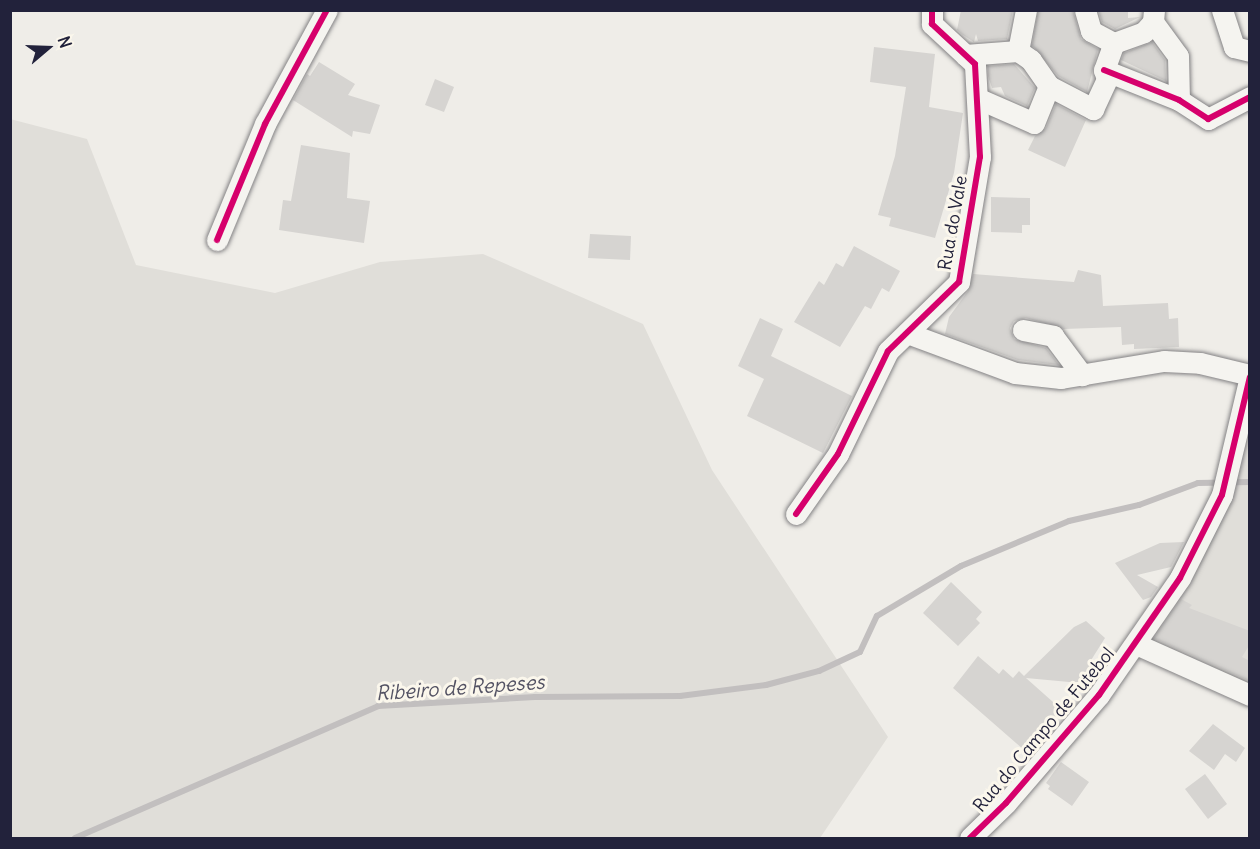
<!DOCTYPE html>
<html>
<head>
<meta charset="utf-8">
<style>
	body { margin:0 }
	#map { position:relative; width:1260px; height:849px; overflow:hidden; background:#efede8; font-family:Delius,sans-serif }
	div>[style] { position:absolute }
	.green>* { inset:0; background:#e0ded9 }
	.stream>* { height:6px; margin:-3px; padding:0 3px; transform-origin:3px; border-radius:3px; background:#c2bfbf }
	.building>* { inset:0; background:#d6d4d1 }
	.roads { filter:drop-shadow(0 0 2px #838284) drop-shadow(0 0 2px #838284) }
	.street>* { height:21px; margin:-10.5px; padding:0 10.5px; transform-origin:10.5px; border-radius:10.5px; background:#f5f4f0 }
	.cycleway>* { height:6px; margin:-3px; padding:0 3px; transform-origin:3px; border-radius:3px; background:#d6006c }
	span { translate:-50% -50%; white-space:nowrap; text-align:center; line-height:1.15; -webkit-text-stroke:6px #fbf7ec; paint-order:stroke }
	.street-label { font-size:18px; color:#22223b }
	.water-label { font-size:20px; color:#535263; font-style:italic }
	.frame { position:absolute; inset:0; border:12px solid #22223b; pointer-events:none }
	.north { position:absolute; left:18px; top:18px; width:60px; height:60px; -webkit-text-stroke:4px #fbf7ec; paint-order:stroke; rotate:71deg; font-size:16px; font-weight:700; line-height:24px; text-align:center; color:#22223b }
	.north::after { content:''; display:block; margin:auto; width:21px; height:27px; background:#22223b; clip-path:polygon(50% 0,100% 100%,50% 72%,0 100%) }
</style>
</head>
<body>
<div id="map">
	<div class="green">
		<i style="clip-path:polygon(10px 119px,87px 139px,136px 265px,275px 293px,380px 262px,483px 254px,643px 324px,712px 470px,888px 737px,820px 838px,11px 838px)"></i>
		<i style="clip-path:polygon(1249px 387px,1249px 695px,1136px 644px,1204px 536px)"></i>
	</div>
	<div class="stream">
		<i style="left:75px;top:838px;width:331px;rotate:-23.5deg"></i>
		<i style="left:378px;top:706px;width:157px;rotate:-3.3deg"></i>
		<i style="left:535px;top:697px;width:145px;rotate:-0.4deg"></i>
		<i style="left:680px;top:696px;width:87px;rotate:-7.3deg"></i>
		<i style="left:766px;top:685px;width:55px;rotate:-14.8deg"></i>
		<i style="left:819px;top:671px;width:45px;rotate:-24.9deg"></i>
		<i style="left:860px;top:652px;width:40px;rotate:-65deg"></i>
		<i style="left:877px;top:616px;width:98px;rotate:-30.8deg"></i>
		<i style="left:961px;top:566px;width:117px;rotate:-22.6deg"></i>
		<i style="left:1069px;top:521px;width:72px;rotate:-12.9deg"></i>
		<i style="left:1139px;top:505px;width:63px;rotate:-20.4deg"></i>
		<i style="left:1198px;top:483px;width:52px;rotate:-1.1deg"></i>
	</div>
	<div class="building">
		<i style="clip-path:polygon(961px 10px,1013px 10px,1007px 39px,978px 41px,976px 34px,974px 42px,963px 35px,957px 30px)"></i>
		<i style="clip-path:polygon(1038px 10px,1073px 10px,1081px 39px,1098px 49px,1087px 92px,1058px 76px,1032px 45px)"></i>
		<i style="clip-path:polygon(1098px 10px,1128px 10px,1128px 18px,1140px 17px,1115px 29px,1102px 22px)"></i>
		<i style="clip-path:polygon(1152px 42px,1165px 60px,1166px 81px,1121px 60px,1124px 53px)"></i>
		<i style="clip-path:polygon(874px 47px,935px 54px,929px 107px,963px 113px,954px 173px,935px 238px,889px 226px,891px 218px,878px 215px,895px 156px,906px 87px,870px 82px)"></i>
		<i style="clip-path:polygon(319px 62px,355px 84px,348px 95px,380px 105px,370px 134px,353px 131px,352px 137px,293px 100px,307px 74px,310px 76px)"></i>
		<i style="clip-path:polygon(1014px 64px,1035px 88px,1027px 106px,1005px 96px,1001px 87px,992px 88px,988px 76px,988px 66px)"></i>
		<i style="clip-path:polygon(435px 79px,454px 87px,444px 112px,425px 105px)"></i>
		<i style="clip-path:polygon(1056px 104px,1086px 120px,1065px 167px,1028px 150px,1035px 136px,1046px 128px)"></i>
		<i style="clip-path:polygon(301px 145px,350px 153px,347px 198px,370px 201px,364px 243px,279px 230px,283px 200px,291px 201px)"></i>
		<i style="clip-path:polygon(991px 197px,1030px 198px,1030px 225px,1022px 225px,1022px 233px,991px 232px)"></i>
		<i style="clip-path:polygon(590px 234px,631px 236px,630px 260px,588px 258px)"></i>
		<i style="clip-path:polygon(854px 246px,900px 271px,889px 292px,882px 288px,871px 309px,865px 306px,840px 347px,794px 322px,819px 281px,824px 285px,836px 263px,843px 267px)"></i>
		<i style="clip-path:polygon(1078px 270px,1101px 275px,1103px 306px,1168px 303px,1169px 319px,1178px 318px,1179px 347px,1134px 349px,1134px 344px,1122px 345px,1121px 327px,1064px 329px,1026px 318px,1014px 321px,1010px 328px,1014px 339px,1046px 348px,1059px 365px,1018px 360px,945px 334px,949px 317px,968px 291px,973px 274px,1074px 282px)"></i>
		<i style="clip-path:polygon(760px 318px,783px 329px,771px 356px,852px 396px,823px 453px,747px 416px,764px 379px,738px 366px)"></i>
		<i style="clip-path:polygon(1184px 542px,1171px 567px,1137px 575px,1158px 587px,1151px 597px,1143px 600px,1115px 563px,1160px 543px)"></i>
		<i style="clip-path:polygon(951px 582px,982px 612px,976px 619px,980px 623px,958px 646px,923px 613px)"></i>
		<i style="clip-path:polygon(1181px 599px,1192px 605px,1189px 608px,1250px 631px,1250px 644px,1242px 657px,1250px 661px,1250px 681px,1154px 638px)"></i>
		<i style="clip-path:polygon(1086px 621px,1105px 638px,1088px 665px,1095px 668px,1091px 679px,1080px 683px,1026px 678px,1062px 710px,1023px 749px,953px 688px,978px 656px,999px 674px,1003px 669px,1013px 678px,1019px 671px,1024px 676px,1074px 627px)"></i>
		<i style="clip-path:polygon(1213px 724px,1245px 748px,1236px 762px,1225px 754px,1214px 770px,1189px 751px)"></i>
		<i style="clip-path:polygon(1061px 762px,1089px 782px,1072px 806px,1048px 789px,1050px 786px,1046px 783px)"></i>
		<i style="clip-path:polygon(1205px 774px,1227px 804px,1208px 819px,1185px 789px)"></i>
	</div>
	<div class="roads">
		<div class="street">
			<i style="left:1085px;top:10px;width:22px;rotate:74deg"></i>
			<i style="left:1091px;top:31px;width:26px;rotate:28deg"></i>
			<i style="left:1114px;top:43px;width:32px;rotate:-20deg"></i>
			<i style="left:1144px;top:32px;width:13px;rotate:-48deg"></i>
			<i style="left:1154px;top:10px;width:12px;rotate:95deg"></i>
			<i style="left:1153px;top:22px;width:42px;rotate:53.7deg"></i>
			<i style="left:1178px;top:56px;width:44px;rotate:88.7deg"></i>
			<i style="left:1222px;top:10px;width:39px;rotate:72deg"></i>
			<i style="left:1234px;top:47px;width:16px;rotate:14deg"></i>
			<i style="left:965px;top:55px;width:53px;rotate:-4.3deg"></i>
			<i style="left:1018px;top:51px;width:42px;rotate:-79deg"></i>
			<i style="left:1104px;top:70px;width:81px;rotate:21.8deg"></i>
			<i style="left:1179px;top:100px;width:35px;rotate:33deg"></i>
			<i style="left:1208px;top:119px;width:47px;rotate:-27.6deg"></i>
			<i style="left:1049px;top:86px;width:50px;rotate:27.6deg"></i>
			<i style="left:1093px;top:109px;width:33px;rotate:-65deg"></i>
			<i style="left:1107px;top:79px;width:9px;rotate:-108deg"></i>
			<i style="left:1104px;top:70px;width:29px;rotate:-70deg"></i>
			<i style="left:977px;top:98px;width:62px;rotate:23.7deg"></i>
			<i style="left:1034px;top:123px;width:40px;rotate:-68deg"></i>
			<i style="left:1049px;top:86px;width:32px;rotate:-125deg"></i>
			<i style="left:1031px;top:60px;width:16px;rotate:-145deg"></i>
			<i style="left:217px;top:240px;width:126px;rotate:-67.5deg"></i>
			<i style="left:265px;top:124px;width:130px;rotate:-61.5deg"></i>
			<i style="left:1023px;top:330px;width:31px;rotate:11deg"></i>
			<i style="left:1053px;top:336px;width:49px;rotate:53.4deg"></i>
			<i style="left:907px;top:333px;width:115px;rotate:20.3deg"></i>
			<i style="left:1015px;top:373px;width:46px;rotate:6.2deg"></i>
			<i style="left:1061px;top:378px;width:104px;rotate:-9.4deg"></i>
			<i style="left:1164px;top:361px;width:36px;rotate:3deg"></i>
			<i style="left:1200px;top:363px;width:51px;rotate:13.5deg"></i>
			<i style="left:796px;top:514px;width:73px;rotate:-55deg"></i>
			<i style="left:838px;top:454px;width:114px;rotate:-64.1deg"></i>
			<i style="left:888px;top:351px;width:99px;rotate:-44.2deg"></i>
			<i style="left:959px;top:282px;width:127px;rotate:-80.5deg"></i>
			<i style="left:980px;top:157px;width:93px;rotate:-93.1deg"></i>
			<i style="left:975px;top:64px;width:59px;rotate:-137.1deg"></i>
			<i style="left:932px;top:24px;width:14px;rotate:-90deg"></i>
			<i style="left:1136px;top:644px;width:125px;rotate:24.1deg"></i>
			<i style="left:970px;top:838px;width:50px;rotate:-44.2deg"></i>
			<i style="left:1006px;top:803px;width:143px;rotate:-49.3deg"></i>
			<i style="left:1099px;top:695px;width:142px;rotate:-55.3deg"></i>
			<i style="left:1180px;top:578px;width:93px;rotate:-63.2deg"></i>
			<i style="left:1222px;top:495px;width:121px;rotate:-76.7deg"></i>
		</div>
	</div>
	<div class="cycleway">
		<i style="left:1104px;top:70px;width:81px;rotate:21.8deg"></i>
		<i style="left:1179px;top:100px;width:35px;rotate:33deg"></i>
		<i style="left:1208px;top:119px;width:47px;rotate:-27.6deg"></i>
		<i style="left:217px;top:240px;width:126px;rotate:-67.5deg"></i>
		<i style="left:265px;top:124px;width:130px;rotate:-61.5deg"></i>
		<i style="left:796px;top:514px;width:73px;rotate:-55deg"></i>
		<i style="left:838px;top:454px;width:114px;rotate:-64.1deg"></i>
		<i style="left:888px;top:351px;width:99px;rotate:-44.2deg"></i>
		<i style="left:959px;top:282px;width:127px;rotate:-80.5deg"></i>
		<i style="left:980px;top:157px;width:93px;rotate:-93.1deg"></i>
		<i style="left:975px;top:64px;width:59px;rotate:-137.1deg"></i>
		<i style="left:932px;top:24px;width:14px;rotate:-90deg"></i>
		<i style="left:970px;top:838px;width:50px;rotate:-44.2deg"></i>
		<i style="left:1006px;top:803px;width:143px;rotate:-49.3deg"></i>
		<i style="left:1099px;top:695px;width:142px;rotate:-55.3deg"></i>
		<i style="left:1180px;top:578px;width:93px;rotate:-63.2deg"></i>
		<i style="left:1222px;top:495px;width:121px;rotate:-76.7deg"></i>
	</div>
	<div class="street-label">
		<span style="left:953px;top:223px;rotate:-80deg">Rua do Vale</span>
		<span style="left:1044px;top:730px;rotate:-50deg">Rua do Campo de Futebol</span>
	</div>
	<div class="water-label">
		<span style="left:460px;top:687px;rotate:-4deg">Ribeiro de Repeses</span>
	</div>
	<div class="frame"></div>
	<div class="north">N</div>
</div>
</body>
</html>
